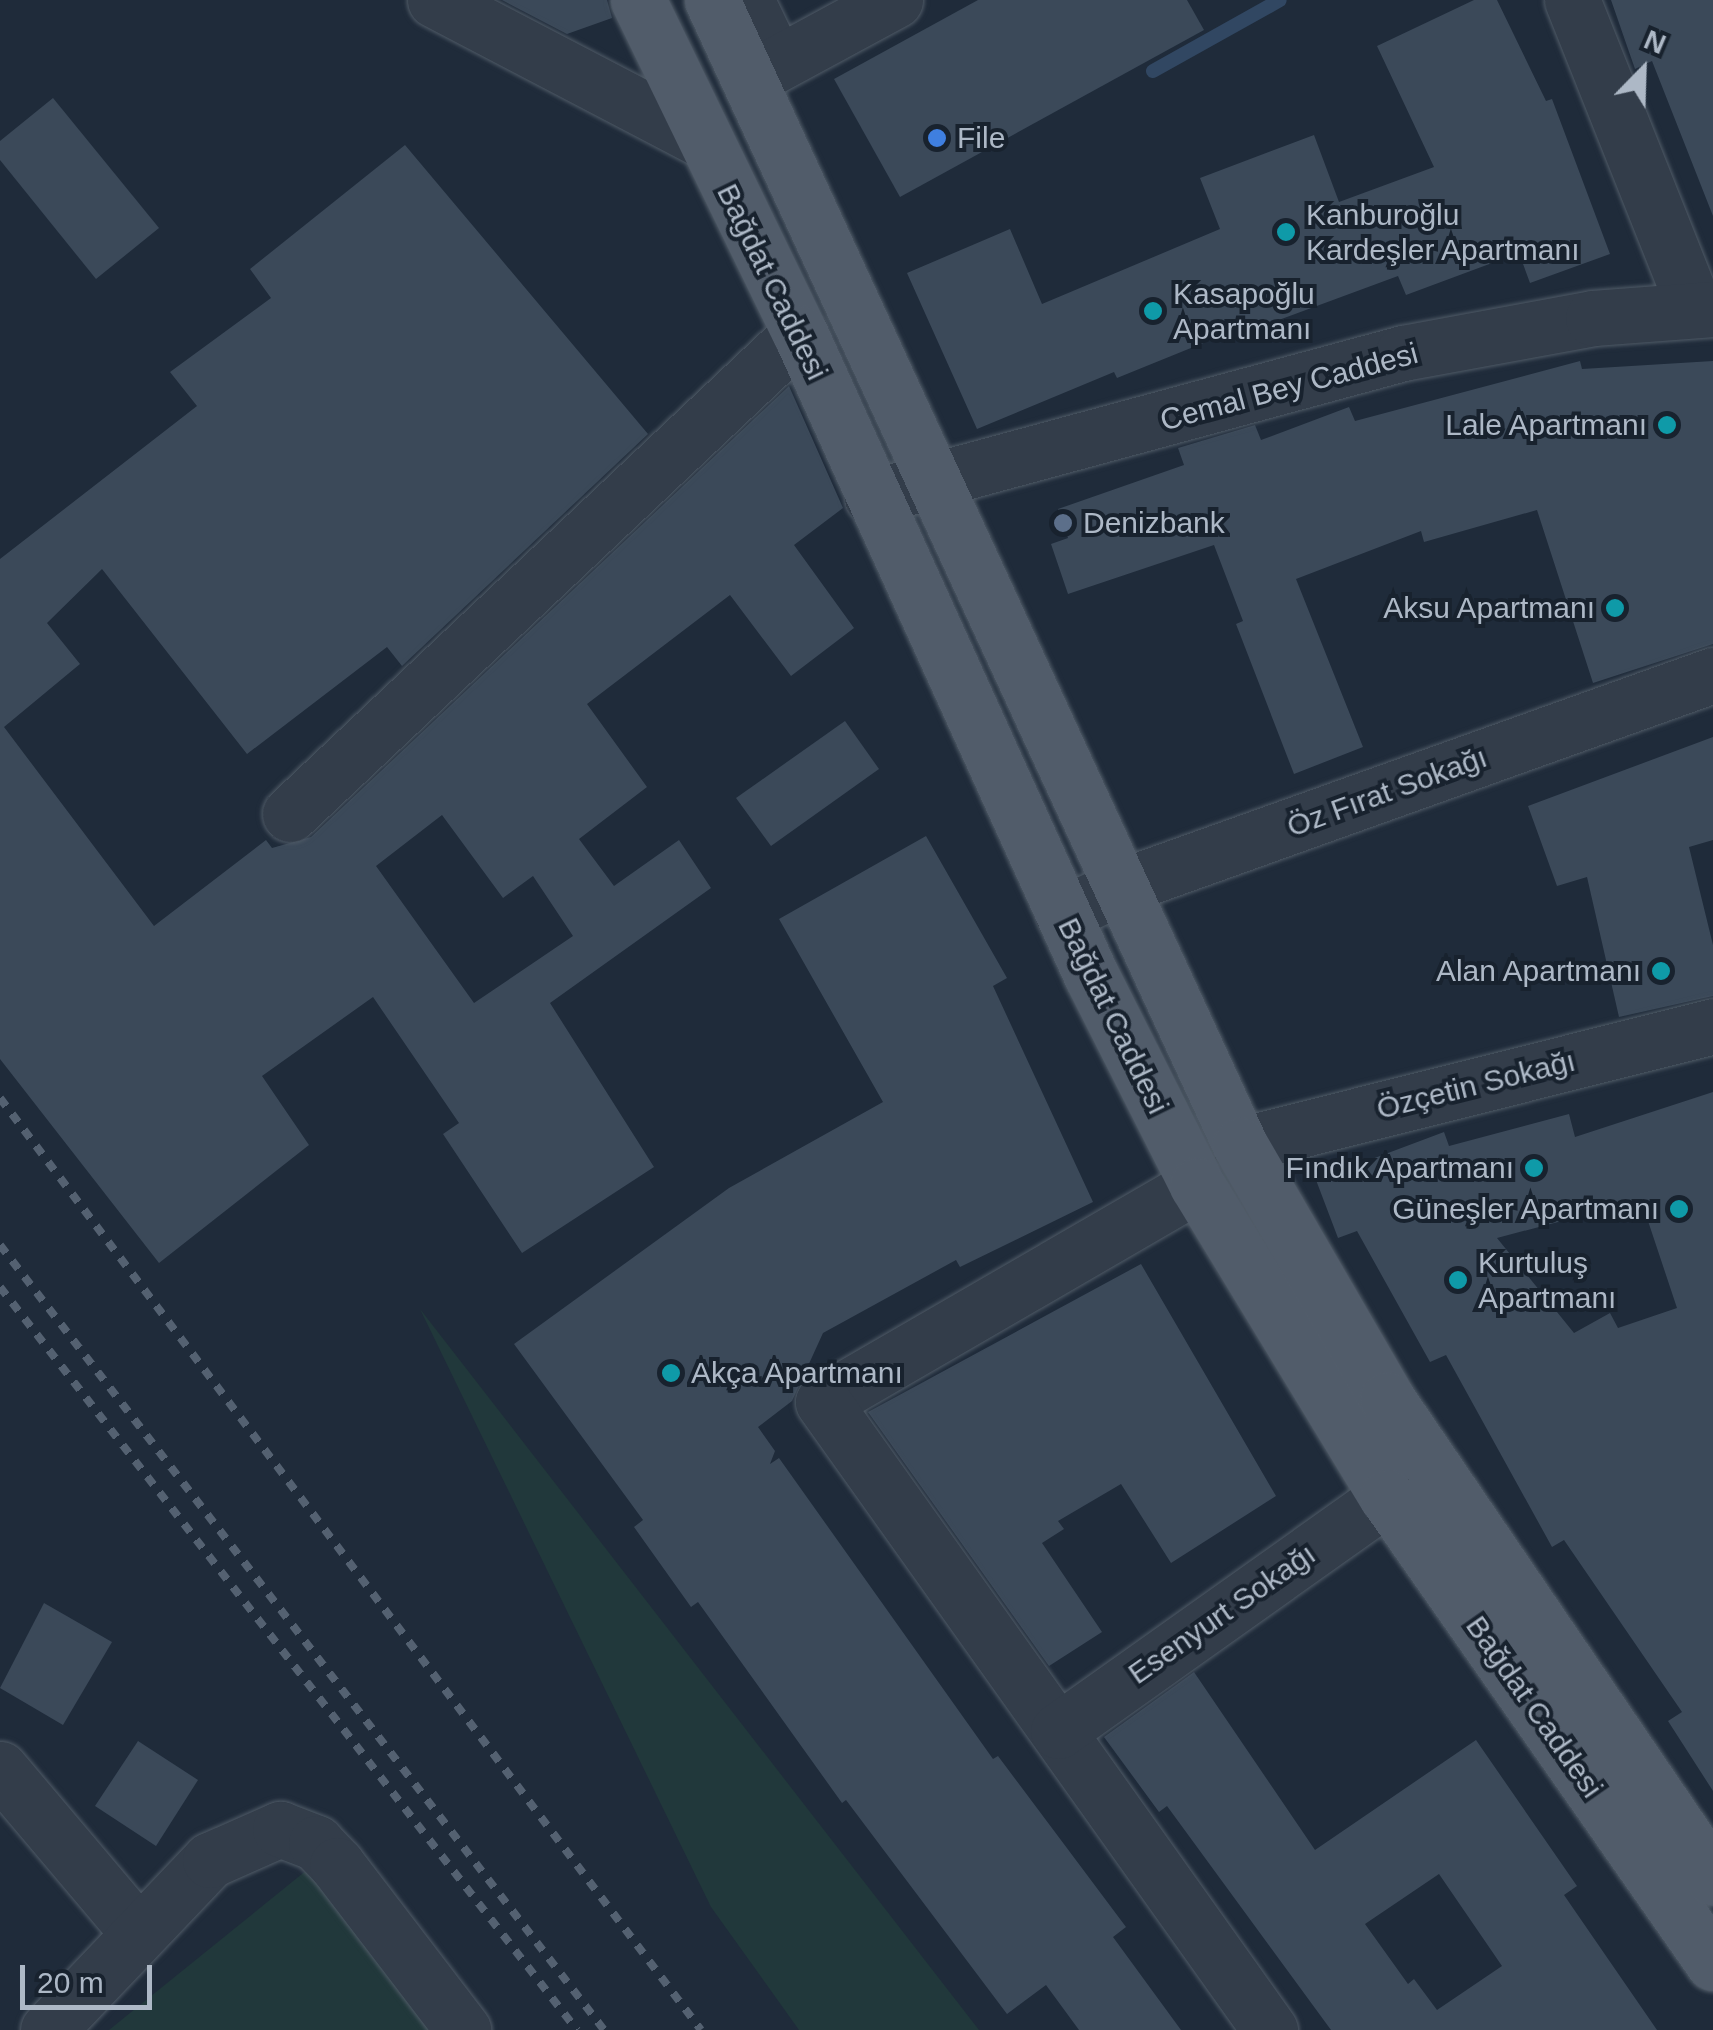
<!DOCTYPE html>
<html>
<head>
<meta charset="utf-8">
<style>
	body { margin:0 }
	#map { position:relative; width:1713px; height:2030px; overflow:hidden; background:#1f2b3a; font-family:Helvetica,sans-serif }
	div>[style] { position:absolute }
	.green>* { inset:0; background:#21383b }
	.stream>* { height:14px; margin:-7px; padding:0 7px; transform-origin:7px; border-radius:7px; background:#314762 }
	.building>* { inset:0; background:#3b4959 }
	.roads { filter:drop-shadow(0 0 2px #505b67) drop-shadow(0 0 2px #505b67) }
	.minor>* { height:55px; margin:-27.5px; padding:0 27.5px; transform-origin:27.5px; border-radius:27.5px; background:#333d4a }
	.major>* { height:55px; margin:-27.5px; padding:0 27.5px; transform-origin:27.5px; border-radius:27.5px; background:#515c6a }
	.rail>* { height:8px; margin-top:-4px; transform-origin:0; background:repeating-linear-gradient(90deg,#546171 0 10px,transparent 0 20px) }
	.dots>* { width:28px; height:28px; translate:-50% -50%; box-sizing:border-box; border:5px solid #18222e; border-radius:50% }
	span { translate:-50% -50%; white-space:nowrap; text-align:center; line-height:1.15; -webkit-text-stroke:8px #18222e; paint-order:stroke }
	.poi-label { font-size:30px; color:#adb8c6 }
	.left { translate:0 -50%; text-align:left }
	.right { translate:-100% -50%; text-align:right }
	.street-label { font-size:30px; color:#adb8c6 }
	.north { position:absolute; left:1593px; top:20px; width:100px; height:100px; -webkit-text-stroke:8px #18222e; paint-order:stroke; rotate:23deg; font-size:28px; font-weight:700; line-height:40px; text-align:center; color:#adb8c6 }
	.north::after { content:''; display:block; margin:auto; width:35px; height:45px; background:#adb8c6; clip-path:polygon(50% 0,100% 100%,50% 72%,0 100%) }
	.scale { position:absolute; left:20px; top:1965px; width:132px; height:45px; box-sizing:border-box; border:5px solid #adb8c6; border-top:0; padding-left:12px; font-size:30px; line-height:35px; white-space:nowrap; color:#adb8c6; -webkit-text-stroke:8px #18222e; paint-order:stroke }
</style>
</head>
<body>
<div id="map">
	<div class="green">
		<i style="clip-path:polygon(420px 1309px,979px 2030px,799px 2030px,711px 1907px)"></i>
		<i style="clip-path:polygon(318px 1861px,444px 2030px,109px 2030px)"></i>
	</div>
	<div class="stream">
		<i style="left:1153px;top:71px;width:145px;rotate:-29.2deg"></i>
	</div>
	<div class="building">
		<i style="clip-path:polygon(502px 0,607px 0,612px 18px,567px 34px)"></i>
		<i style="clip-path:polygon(978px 0,1187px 0,1204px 30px,900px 197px,834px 79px)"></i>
		<i style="clip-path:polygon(1474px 0,1497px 0,1546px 101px,1552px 99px,1610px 254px,1530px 283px,1519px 253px,1406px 295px,1398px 276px,1257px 328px,1255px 322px,1117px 378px,1114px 372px,977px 429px,907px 273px,1010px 229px,1042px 304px,1220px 229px,1200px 178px,1314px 135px,1339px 202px,1434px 167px,1377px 46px)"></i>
		<i style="clip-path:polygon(1611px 0,1713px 0,1713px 216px,1652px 61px,1635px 69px)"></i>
		<i style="clip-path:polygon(53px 98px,159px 228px,96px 279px,0 160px,0 141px)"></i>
		<i style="clip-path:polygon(evenodd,405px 145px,648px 434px,402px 666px,387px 647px,247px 754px,102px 569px,47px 623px,80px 664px,4px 727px,154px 926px,266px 840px,272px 848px,311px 837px,789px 386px,843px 508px,794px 545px,854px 628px,791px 676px,730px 595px,587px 704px,647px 787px,579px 839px,614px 886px,679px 840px,711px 888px,550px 1003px,654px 1167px,522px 1253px,443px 1134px,459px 1123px,373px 997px,262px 1076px,309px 1145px,159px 1263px,0 1059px,0 559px,197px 406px,170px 372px,271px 298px,250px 269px,405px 145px,442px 815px,503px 898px,533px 876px,573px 936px,474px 1003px,376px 866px,442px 815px)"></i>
		<i style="clip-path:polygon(1580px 361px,1582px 369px,1713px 361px,1713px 644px,1593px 683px,1537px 510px,1424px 542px,1421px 531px,1296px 579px,1363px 747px,1294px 774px,1236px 624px,1243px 621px,1214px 545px,1068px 594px,1051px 544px,1068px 538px,1058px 509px,1184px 465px,1178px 448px,1255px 425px,1261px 440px,1349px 407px,1355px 421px)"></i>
		<i style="clip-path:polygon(845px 721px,879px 769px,771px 846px,736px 798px)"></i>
		<i style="clip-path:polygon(1713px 737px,1713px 840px,1689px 847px,1713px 945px,1713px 996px,1619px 1017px,1587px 877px,1557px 886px,1528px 806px)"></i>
		<i style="clip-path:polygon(926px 836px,1007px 978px,993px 986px,1093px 1202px,960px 1267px,956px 1260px,823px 1333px,792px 1401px,758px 1427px,775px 1451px,770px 1464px,779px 1458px,993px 1759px,998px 1756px,1126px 1927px,1113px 1937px,1181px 2030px,1079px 2030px,1046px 1985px,1007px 2014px,846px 1800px,842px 1803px,698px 1602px,691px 1607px,634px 1527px,643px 1520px,514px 1344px,729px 1188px,883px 1102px,779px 919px)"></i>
		<i style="clip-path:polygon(evenodd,1713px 1092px,1713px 1791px,1668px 1721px,1682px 1712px,1564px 1540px,1552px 1547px,1446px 1355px,1430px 1362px,1357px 1231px,1338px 1238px,1316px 1180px,1444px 1132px,1449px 1146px,1569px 1114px,1575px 1137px,1713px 1092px,1641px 1200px,1677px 1308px,1618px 1328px,1610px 1313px,1574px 1333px,1497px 1238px,1641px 1200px)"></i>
		<i style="clip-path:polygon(1141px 1264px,1276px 1496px,1171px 1563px,1121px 1484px,1058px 1521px,1064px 1529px,1042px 1543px,1102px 1632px,1049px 1666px,868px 1412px)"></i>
		<i style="clip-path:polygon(44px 1603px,112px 1642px,63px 1725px,0 1688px)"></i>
		<i style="clip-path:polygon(evenodd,1194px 1672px,1315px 1850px,1476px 1740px,1577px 1886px,1564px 1895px,1657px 2030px,1331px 2030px,1167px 1806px,1159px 1812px,1104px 1737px,1194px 1672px,1439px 1874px,1502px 1966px,1437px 2010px,1414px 1979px,1408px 1984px,1365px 1924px,1439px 1874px)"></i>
		<i style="clip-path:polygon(138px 1741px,198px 1780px,156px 1846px,95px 1806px)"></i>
	</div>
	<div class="roads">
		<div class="minor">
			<i style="left:435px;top:0;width:302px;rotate:27.6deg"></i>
			<i style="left:746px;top:0;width:69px;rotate:64.2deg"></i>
			<i style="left:1572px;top:0;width:333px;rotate:68.3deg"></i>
			<i style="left:749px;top:79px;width:166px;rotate:-28.4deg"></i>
			<i style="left:872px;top:497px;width:550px;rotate:-15.17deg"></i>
			<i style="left:1403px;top:353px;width:193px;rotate:-10.4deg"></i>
			<i style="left:1593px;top:318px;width:120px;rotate:-4.3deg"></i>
			<i style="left:290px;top:814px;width:701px;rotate:-43.32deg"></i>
			<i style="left:1063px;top:914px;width:63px;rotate:-25.3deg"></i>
			<i style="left:1120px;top:887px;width:630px;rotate:-19.67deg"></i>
			<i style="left:1240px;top:1145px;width:488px;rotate:-14.1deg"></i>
			<i style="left:1197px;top:1185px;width:432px;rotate:149.9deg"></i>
			<i style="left:823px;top:1402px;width:771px;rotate:54.56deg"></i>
			<i style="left:1058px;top:1731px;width:404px;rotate:-35.4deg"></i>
			<i style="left:0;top:1769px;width:212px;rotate:49.8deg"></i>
			<i style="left:48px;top:2030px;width:235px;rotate:-46.4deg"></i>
			<i style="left:210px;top:1860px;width:77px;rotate:-23.9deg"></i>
			<i style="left:280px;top:1829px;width:39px;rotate:21deg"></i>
			<i style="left:316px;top:1843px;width:30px;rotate:46deg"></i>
			<i style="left:337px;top:1865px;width:208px;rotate:52.6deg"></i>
		</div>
		<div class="major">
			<i style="left:638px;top:0;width:370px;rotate:64.1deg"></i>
			<i style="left:800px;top:333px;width:705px;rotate:65.62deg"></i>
			<i style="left:1091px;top:975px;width:235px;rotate:63.2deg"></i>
			<i style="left:1197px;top:1185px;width:365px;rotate:58.7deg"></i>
			<i style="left:1387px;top:1497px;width:569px;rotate:55.02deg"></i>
			<i style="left:712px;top:0;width:1261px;rotate:65.24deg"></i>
			<i style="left:1240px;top:1145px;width:293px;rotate:59.9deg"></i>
			<i style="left:1387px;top:1399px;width:579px;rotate:55.76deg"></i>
		</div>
	</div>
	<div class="rail">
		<i style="left:0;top:1098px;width:1166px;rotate:53.05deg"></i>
		<i style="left:0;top:1245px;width:990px;rotate:52.42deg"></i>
		<i style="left:0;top:1287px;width:941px;rotate:52.17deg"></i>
	</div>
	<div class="dots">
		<i style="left:937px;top:138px;background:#3f7fe0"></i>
		<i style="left:1286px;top:232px;background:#0f9aa8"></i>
		<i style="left:1153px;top:311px;background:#0f9aa8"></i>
		<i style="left:1667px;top:425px;background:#0f9aa8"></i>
		<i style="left:1063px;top:523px;background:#5c6f8a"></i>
		<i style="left:1615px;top:608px;background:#0f9aa8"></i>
		<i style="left:1661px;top:971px;background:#0f9aa8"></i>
		<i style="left:1534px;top:1168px;background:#0f9aa8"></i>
		<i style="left:1679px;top:1209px;background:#0f9aa8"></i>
		<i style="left:1458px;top:1280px;background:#0f9aa8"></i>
		<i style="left:671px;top:1373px;background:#0f9aa8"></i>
	</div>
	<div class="poi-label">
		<span class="left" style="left:957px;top:138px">File</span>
		<span class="left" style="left:1306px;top:232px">Kanburoğlu<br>Kardeşler Apartmanı</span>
		<span class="left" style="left:1173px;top:311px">Kasapoğlu<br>Apartmanı</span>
		<span class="right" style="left:1647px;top:425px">Lale Apartmanı</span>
		<span class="left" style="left:1083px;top:523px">Denizbank</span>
		<span class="right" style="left:1595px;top:608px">Aksu Apartmanı</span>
		<span class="right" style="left:1641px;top:971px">Alan Apartmanı</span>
		<span class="right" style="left:1514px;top:1168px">Fındık Apartmanı</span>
		<span class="right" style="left:1659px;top:1209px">Güneşler Apartmanı</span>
		<span class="left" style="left:1478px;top:1280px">Kurtuluş<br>Apartmanı</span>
		<span class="left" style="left:691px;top:1373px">Akça Apartmanı</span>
	</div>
	<div class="street-label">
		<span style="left:772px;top:282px;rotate:64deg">Bağdat Caddesi</span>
		<span style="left:1289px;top:387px;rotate:-15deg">Cemal Bey Caddesi</span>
		<span style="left:1387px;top:792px;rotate:-20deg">Öz Fırat Sokağı</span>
		<span style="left:1113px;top:1016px;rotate:64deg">Bağdat Caddesi</span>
		<span style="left:1476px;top:1085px;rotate:-14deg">Özçetin Sokağı</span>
		<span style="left:1222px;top:1614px;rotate:-35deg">Esenyurt Sokağı</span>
		<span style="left:1534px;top:1707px;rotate:55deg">Bağdat Caddesi</span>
	</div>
	<div class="north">N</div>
	<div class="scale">20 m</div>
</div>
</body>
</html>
